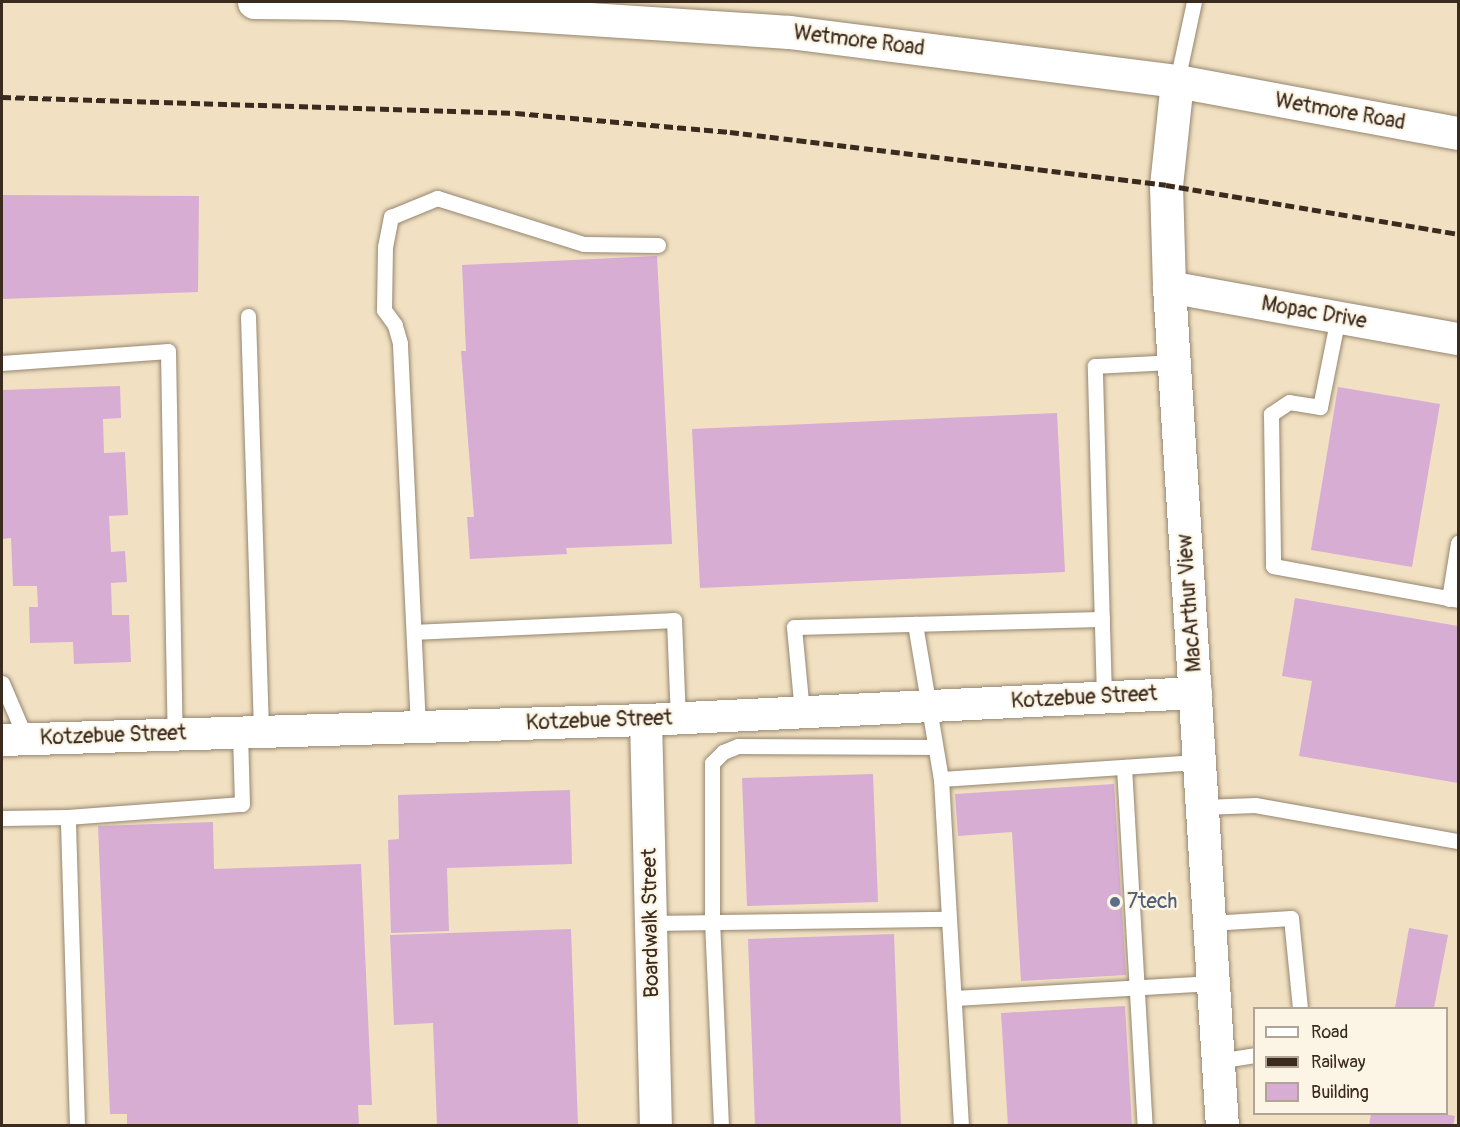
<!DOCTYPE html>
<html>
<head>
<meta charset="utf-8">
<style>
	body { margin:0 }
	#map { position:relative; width:1460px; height:1127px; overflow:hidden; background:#f1e1c2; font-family:Pangolin,sans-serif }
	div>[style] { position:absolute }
	.building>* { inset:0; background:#d7add4 }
	.roads { filter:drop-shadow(0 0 2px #968670) drop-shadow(0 0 2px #968670) }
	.lane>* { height:15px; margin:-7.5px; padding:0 7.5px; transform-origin:7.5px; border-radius:7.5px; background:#fff }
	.street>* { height:32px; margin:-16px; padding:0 16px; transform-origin:16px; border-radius:16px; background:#fff }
	.secondary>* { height:33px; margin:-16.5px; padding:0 16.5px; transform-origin:16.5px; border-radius:16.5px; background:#fff }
	.rail>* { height:4.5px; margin-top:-2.25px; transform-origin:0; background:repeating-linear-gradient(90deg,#3b2a1e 0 9px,transparent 0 13.5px) }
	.dots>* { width:16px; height:16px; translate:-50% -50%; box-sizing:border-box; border:3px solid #fcf5e5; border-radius:50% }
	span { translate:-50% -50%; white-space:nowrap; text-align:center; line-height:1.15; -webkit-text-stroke:4.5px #fcf5e5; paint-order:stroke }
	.street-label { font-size:21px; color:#3b2a1e }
	.service-label { font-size:21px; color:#4e5e75 }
	.left { translate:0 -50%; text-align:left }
	.frame { position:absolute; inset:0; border:3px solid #3b2a1e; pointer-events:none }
	.legend { position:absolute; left:1253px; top:1007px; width:195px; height:108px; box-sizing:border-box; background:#fcf5e5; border:2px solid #afa495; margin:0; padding:8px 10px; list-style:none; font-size:18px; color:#3b2a1e }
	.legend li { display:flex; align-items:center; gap:12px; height:30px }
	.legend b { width:30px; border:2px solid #afa495 }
</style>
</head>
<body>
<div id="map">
	<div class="building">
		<i style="clip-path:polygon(2px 195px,199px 196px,198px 292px,2px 299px)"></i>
		<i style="clip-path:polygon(657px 256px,672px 544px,566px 548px,567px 554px,470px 559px,467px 517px,474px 517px,461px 351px,466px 351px,462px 265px)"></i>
		<i style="clip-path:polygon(120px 386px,121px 418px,103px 419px,104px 453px,125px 452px,128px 515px,109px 516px,111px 552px,125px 551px,127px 582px,111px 583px,112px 615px,129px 615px,131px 662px,74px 664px,73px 642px,30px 643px,29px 607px,38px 607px,37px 586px,13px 586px,11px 538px,2px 539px,2px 390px)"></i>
		<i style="clip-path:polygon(1338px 387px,1440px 404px,1412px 567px,1311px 550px)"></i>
		<i style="clip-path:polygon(1057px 413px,1065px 572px,700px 588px,692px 429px)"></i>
		<i style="clip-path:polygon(1295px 598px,1458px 626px,1458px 783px,1299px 756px,1312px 681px,1282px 676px)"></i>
		<i style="clip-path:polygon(873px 774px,878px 902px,747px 906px,742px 778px)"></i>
		<i style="clip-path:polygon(1114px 784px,1126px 975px,1021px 981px,1012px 832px,958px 836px,955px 794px)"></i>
		<i style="clip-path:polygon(570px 790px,572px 864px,447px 868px,449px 931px,391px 933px,388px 840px,399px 839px,398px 795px)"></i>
		<i style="clip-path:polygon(213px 822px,214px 869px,361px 864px,372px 1105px,358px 1105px,359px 1126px,127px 1126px,127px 1114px,110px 1114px,98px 826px)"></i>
		<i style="clip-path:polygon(1409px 928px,1448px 935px,1434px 1008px,1395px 1008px)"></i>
		<i style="clip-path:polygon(571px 929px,578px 1126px,437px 1126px,433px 1023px,394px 1025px,390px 935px)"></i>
		<i style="clip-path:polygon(894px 934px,901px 1126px,755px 1126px,748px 939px)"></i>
		<i style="clip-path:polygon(1125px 1006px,1132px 1126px,1008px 1126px,1001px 1013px)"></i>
		<i style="clip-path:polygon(1371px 1114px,1444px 1114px,1455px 1116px,1453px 1126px,1369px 1126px)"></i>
	</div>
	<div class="roads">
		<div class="lane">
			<i style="left:1177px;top:81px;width:81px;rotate:-77.9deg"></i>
			<i style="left:248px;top:316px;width:416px;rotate:88.2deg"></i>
			<i style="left:1338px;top:317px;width:92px;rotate:101.3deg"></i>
			<i style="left:1320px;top:407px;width:31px;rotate:-171deg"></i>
			<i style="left:1289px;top:402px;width:22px;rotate:146deg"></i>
			<i style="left:1271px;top:414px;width:152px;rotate:89.2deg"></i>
			<i style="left:1273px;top:566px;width:188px;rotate:10.4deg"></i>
			<i style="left:2px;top:363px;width:166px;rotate:-4.1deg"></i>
			<i style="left:168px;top:351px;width:384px;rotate:89deg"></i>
			<i style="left:1449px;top:599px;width:57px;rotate:-80.9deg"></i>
			<i style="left:915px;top:624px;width:157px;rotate:80.5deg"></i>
			<i style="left:414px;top:632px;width:260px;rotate:-2.6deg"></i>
			<i style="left:674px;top:620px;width:98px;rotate:87.7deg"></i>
			<i style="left:2px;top:683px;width:61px;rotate:66.8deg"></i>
			<i style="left:1104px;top:697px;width:331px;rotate:-91.6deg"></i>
			<i style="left:1095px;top:366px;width:79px;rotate:-2.9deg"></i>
			<i style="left:802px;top:712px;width:85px;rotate:-95.4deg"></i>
			<i style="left:794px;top:627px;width:308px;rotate:-1.5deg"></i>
			<i style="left:418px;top:727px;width:384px;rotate:-92.7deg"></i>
			<i style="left:400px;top:343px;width:19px;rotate:-106deg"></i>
			<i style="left:395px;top:325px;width:19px;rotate:-126deg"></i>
			<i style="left:384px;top:310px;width:63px;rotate:-89.1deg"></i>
			<i style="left:385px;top:247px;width:31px;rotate:-79deg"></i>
			<i style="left:391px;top:217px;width:50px;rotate:-22.4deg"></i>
			<i style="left:437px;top:198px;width:154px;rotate:17.4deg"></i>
			<i style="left:584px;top:244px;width:74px;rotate:0.8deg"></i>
			<i style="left:1124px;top:767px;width:360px;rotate:86.7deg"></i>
			<i style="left:1203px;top:807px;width:52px;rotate:-2.2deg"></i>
			<i style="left:1255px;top:805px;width:206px;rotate:10.1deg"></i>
			<i style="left:2px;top:818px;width:66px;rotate:-0.9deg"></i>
			<i style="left:650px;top:923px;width:299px;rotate:-0.8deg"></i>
			<i style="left:1210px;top:923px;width:81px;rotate:-3.5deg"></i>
			<i style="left:1291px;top:918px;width:90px;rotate:84.3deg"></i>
			<i style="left:954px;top:998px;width:260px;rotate:-3.3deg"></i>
			<i style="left:1218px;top:1061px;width:36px;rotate:-9deg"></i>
			<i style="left:77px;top:1126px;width:309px;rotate:-91.7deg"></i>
			<i style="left:68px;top:817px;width:174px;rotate:-4.3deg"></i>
			<i style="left:242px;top:804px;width:72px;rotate:-91.6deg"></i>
			<i style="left:721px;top:1126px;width:205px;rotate:-92.5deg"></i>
			<i style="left:712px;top:921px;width:158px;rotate:-90deg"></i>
			<i style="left:712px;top:763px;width:16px;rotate:-45deg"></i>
			<i style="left:723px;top:752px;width:16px;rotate:-22deg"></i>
			<i style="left:738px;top:746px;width:197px;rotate:0.3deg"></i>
			<i style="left:961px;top:1126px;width:348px;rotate:-93.3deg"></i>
			<i style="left:941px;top:779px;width:260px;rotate:-3.8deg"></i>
		</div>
		<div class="street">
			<i style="left:1169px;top:287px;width:294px;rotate:10.2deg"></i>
			<i style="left:646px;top:720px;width:406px;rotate:88.6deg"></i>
			<i style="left:2px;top:740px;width:644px;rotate:-1.78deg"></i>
			<i style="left:646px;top:720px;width:551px;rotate:-2.81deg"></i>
		</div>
		<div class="secondary">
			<i style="left:254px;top:2px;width:88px;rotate:0.7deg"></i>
			<i style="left:342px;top:3px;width:448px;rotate:3.7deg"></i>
			<i style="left:789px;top:32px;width:391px;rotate:7.2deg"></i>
			<i style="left:1177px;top:81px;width:286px;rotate:10.5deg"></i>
			<i style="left:1177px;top:81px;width:105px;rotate:96deg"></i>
			<i style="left:1166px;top:185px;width:102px;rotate:88.3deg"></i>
			<i style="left:1169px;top:287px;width:841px;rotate:86.39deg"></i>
		</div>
	</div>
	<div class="rail">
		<i style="left:2px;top:97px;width:514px;rotate:1.78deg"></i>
		<i style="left:516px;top:113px;width:215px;rotate:5.1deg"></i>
		<i style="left:730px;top:132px;width:439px;rotate:6.9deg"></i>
		<i style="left:1166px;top:185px;width:296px;rotate:9.5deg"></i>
	</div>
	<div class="dots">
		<i style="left:1115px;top:902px;background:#5c6f8a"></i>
	</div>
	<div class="street-label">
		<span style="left:859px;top:41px;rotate:7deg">Wetmore Road</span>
		<span style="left:1340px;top:112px;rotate:10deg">Wetmore Road</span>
		<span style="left:1314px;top:313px;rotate:10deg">Mopac Drive</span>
		<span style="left:1190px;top:603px;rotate:-94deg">MacArthur View</span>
		<span style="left:1084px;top:698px;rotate:-3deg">Kotzebue Street</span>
		<span style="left:599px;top:721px;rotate:-2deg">Kotzebue Street</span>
		<span style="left:113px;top:736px;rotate:-2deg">Kotzebue Street</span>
		<span style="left:651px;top:923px;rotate:-91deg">Boardwalk Street</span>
	</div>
	<div class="service-label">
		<span class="left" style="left:1127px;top:902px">7tech</span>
	</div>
	<div class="frame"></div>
	<ul class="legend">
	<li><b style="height:8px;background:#fff"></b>Road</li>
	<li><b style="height:8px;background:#3b2a1e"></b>Railway</li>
	<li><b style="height:16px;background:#d7add4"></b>Building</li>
	</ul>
</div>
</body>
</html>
